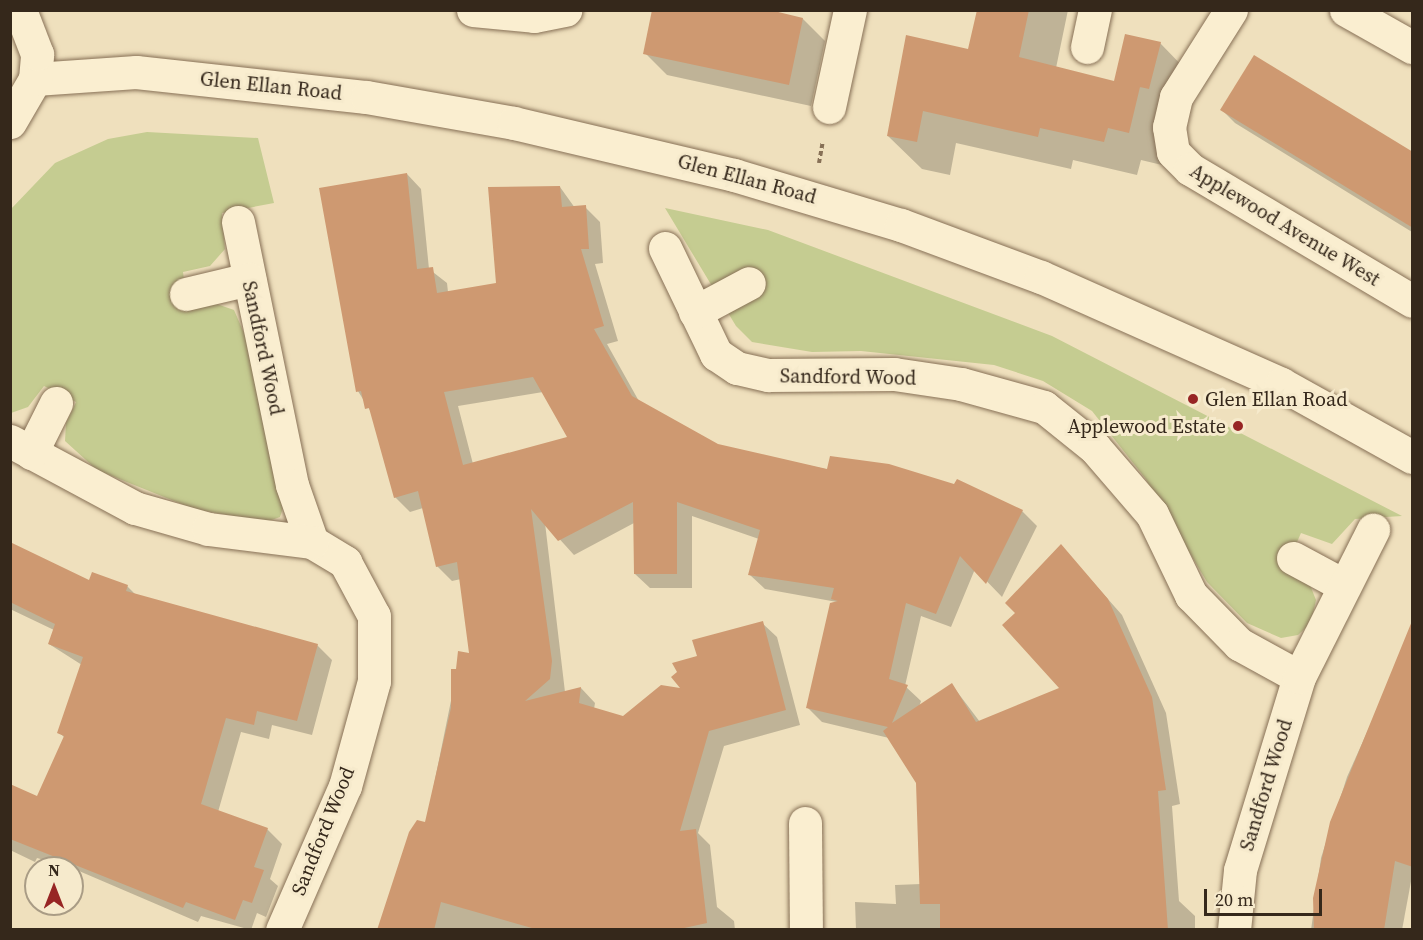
<!DOCTYPE html>
<html>
<head>
<meta charset="utf-8">
<style>
	body { margin:0 }
	#map { position:relative; width:1423px; height:940px; overflow:hidden; background:#efe0bd; font-family:"Source Serif 4",serif }
	div>[style] { position:absolute }
	.green>* { inset:0; background:#c5cc91 }
	.shadow>* { inset:0; background:#0003 }
	.building>* { inset:0; background:#ce9971 }
	.path>* { height:4px; margin-top:-2px; transform-origin:0; background:repeating-linear-gradient(90deg,#877056 0 4.5px,transparent 0 7.5px) }
	.roads { filter:drop-shadow(0 0 2px #877056) drop-shadow(0 0 2px #877056) }
	.minor>* { height:33px; margin:-16.5px; padding:0 16.5px; transform-origin:16.5px; border-radius:16.5px; background:#faeed0 }
	.tertiary>* { height:33px; margin:-16.5px; padding:0 16.5px; transform-origin:16.5px; border-radius:16.5px; background:#faeed0 }
	.dots>* { width:16px; height:16px; translate:-50% -50%; box-sizing:border-box; border:3px solid #f6eacc; border-radius:50% }
	span { translate:-50% -50%; white-space:nowrap; text-align:center; line-height:1.15; -webkit-text-stroke:6px #f6eacc; paint-order:stroke }
	.street-label { font-size:20px; color:#35281b }
	.poi-label { font-size:20px; color:#35281b }
	.left { translate:0 -50%; text-align:left }
	.right { translate:-100% -50%; text-align:right }
	.frame { position:absolute; inset:0; border:12px solid #35281b; pointer-events:none }
	.north { position:absolute; left:24px; top:856px; width:60px; height:60px; box-sizing:border-box; background:#f6eacc; border:2px solid #a99c85; border-radius:50%; rotate:0deg; font-size:16px; font-weight:700; line-height:24px; text-align:center; color:#35281b }
	.north::after { content:''; display:block; margin:auto; width:21px; height:27px; background:#972524; clip-path:polygon(50% 0,100% 100%,50% 72%,0 100%) }
	.scale { position:absolute; left:1204px; top:889px; width:118px; height:27px; box-sizing:border-box; border:3px solid #35281b; border-top:0; padding-left:8px; font-size:18px; line-height:21px; white-space:nowrap; color:#35281b; -webkit-text-stroke:4px #f6eacc; paint-order:stroke }
</style>
</head>
<body>
<div id="map">
	<div class="green">
		<i style="clip-path:polygon(147px 132px,258px 138px,274px 203px,222px 213px,225px 249px,210px 266px,183px 272px,187px 304px,211px 302px,234px 310px,247px 340px,284px 505px,280px 517px,266px 522px,194px 509px,97px 470px,65px 441px,66px 423px,76px 402px,44px 386px,28px 407px,11px 413px,11px 209px,55px 163px,108px 139px)"></i>
		<i style="clip-path:polygon(665px 208px,768px 230px,1052px 336px,1402px 516px,1355px 519px,1332px 544px,1301px 533px,1287px 565px,1308px 580px,1316px 600px,1311px 623px,1298px 635px,1281px 638px,1247px 623px,1207px 582px,1145px 478px,1092px 411px,1043px 381px,994px 365px,861px 351px,812px 352px,752px 342px,736px 326px)"></i>
	</div>
	<div class="shadow">
		<i style="clip-path:polygon(979px 10px,1068px 10px,1056px 68px,1116px 83px,1160px 43px,1193px 77px,1173px 122px,1162px 165px,1141px 160px,1137px 175px,1073px 160px,1071px 169px,956px 143px,950px 175px,922px 169px,888px 136px,969px 50px)"></i>
		<i style="clip-path:polygon(803px 19px,825px 41px,811px 106px,667px 75px,645px 53px)"></i>
		<i style="clip-path:polygon(1222px 110px,1412px 154px,1412px 232px,1235px 123px)"></i>
		<i style="clip-path:polygon(evenodd,407px 174px,421px 189px,429px 269px,447px 283px,448px 292px,497px 284px,560px 187px,575px 208px,585px 207px,600px 222px,603px 263px,595px 264px,618px 341px,607px 344px,640px 403px,717px 446px,1022px 511px,1037px 526px,1002px 597px,975px 569px,951px 627px,921px 616px,905px 686px,921px 701px,919px 707px,952px 685px,980px 722px,1061px 688px,1017px 613px,1061px 546px,1122px 615px,1166px 713px,1180px 804px,1172px 806px,1179px 901px,1195px 916px,1195px 930px,856px 930px,855px 902px,896px 904px,895px 885px,921px 884px,918px 782px,889px 738px,822px 722px,808px 708px,837px 602px,765px 589px,750px 575px,759px 539px,692px 516px,692px 588px,650px 588px,635px 574px,634px 523px,574px 555px,545px 523px,565px 692px,581px 688px,595px 703px,594px 709px,623px 718px,684px 690px,698px 657px,762px 623px,777px 637px,800px 725px,724px 746px,698px 833px,710px 845px,717px 907px,734px 921px,735px 930px,379px 930px,426px 824px,457px 671px,471px 654px,461px 579px,452px 581px,437px 566px,423px 508px,410px 512px,395px 497px,373px 415px,356px 388px,407px 174px,543px 392px,569px 438px,473px 464px,458px 406px,543px 392px)"></i>
		<i style="clip-path:polygon(10px 544px,90px 582px,127px 586px,136px 595px,317px 645px,332px 660px,312px 735px,272px 725px,269px 739px,241px 732px,218px 812px,267px 829px,282px 844px,270px 879px,278px 886px,266px 917px,257px 913px,251px 930px,201px 916px,198px 922px,72px 868px,37px 858px,35px 862px,10px 850px,10px 785px,38px 798px,65px 738px,59px 732px,82px 665px,49px 644px,54px 630px,10px 609px)"></i>
		<i style="clip-path:polygon(1412px 632px,1412px 876px,1402px 930px,1311px 930px,1321px 858px,1347px 777px)"></i>
	</div>
	<div class="building">
		<i style="clip-path:polygon(652px 10px,770px 10px,803px 18px,789px 85px,643px 54px)"></i>
		<i style="clip-path:polygon(977px 10px,1029px 10px,1019px 57px,1114px 81px,1125px 34px,1161px 42px,1149px 89px,1122px 83px,1140px 87px,1129px 133px,1108px 128px,1104px 142px,1040px 128px,1038px 137px,923px 111px,917px 142px,887px 136px,906px 35px,968px 49px)"></i>
		<i style="clip-path:polygon(1254px 55px,1413px 152px,1413px 228px,1220px 110px)"></i>
		<i style="clip-path:polygon(evenodd,407px 173px,417px 269px,433px 267px,437px 293px,496px 283px,488px 187px,560px 186px,562px 207px,586px 205px,589px 249px,581px 249px,604px 326px,594px 329px,632px 396px,718px 444px,827px 469px,830px 456px,889px 464px,954px 484px,957px 479px,1023px 510px,986px 584px,960px 556px,936px 614px,906px 603px,889px 679px,908px 685px,892px 723px,952px 683px,976px 722px,1059px 688px,1002px 625px,1015px 613px,1005px 603px,1061px 544px,1108px 599px,1152px 697px,1166px 790px,1158px 791px,1168px 930px,940px 930px,940px 904px,920px 904px,916px 783px,883px 731px,888px 727px,806px 708px,830px 603px,838px 601px,831px 599px,834px 588px,748px 575px,760px 530px,677px 502px,677px 574px,634px 574px,633px 502px,558px 541px,531px 509px,552px 661px,550px 679px,525px 701px,581px 687px,579px 703px,623px 716px,661px 685px,680px 688px,671px 677px,677px 672px,672px 663px,697px 656px,692px 640px,763px 621px,786px 710px,709px 731px,680px 831px,696px 829px,707px 923px,675px 930px,539px 930px,441px 902px,434px 930px,377px 930px,409px 832px,417px 820px,425px 822px,451px 708px,451px 669px,456px 669px,458px 651px,469px 653px,457px 562px,436px 567px,418px 491px,394px 498px,369px 408px,365px 409px,361px 391px,356px 392px,319px 188px,407px 173px,533px 377px,567px 437px,463px 465px,444px 392px,533px 377px)"></i>
		<i style="clip-path:polygon(10px 542px,89px 580px,92px 572px,128px 585px,126px 591px,318px 644px,297px 721px,257px 711px,254px 725px,226px 718px,201px 804px,268px 828px,254px 867px,264px 870px,252px 903px,243px 900px,235px 920px,186px 902px,183px 908px,10px 839px,10px 784px,37px 796px,64px 736px,57px 733px,83px 657px,48px 644px,55px 624px,10px 602px)"></i>
		<i style="clip-path:polygon(1412px 621px,1413px 867px,1395px 861px,1384px 930px,1314px 930px,1313px 898px,1330px 822px)"></i>
	</div>
	<div class="path">
		<i style="left:819px;top:163px;width:22px;rotate:-80deg"></i>
	</div>
	<div class="roads">
		<div class="minor">
			<i style="left:473px;top:10px;width:61px;rotate:5.6deg"></i>
			<i style="left:534px;top:16px;width:32px;rotate:-11deg"></i>
			<i style="left:1231px;top:10px;width:103px;rotate:122.3deg"></i>
			<i style="left:1176px;top:97px;width:31px;rotate:103deg"></i>
			<i style="left:1169px;top:127px;width:25px;rotate:81deg"></i>
			<i style="left:1173px;top:152px;width:24px;rotate:45deg"></i>
			<i style="left:1190px;top:169px;width:258px;rotate:30.7deg"></i>
			<i style="left:1346px;top:10px;width:76px;rotate:29.3deg"></i>
			<i style="left:1087px;top:47px;width:38px;rotate:-78deg"></i>
			<i style="left:829px;top:107px;width:99px;rotate:-77.8deg"></i>
			<i style="left:238px;top:222px;width:268px;rotate:78.4deg"></i>
			<i style="left:292px;top:485px;width:60px;rotate:70.7deg"></i>
			<i style="left:312px;top:542px;width:39px;rotate:31deg"></i>
			<i style="left:345px;top:562px;width:61px;rotate:61.8deg"></i>
			<i style="left:374px;top:616px;width:65px;rotate:90deg"></i>
			<i style="left:374px;top:681px;width:109px;rotate:105.4deg"></i>
			<i style="left:345px;top:786px;width:157px;rotate:113.6deg"></i>
			<i style="left:665px;top:248px;width:118px;rotate:64.3deg"></i>
			<i style="left:716px;top:354px;width:25px;rotate:34deg"></i>
			<i style="left:737px;top:368px;width:32px;rotate:13deg"></i>
			<i style="left:768px;top:375px;width:126px;rotate:-0.5deg"></i>
			<i style="left:894px;top:374px;width:68px;rotate:8.5deg"></i>
			<i style="left:961px;top:384px;width:86px;rotate:15.5deg"></i>
			<i style="left:1044px;top:407px;width:65px;rotate:38.8deg"></i>
			<i style="left:1095px;top:448px;width:87px;rotate:49.2deg"></i>
			<i style="left:1152px;top:514px;width:90px;rotate:64.3deg"></i>
			<i style="left:1191px;top:595px;width:69px;rotate:45.6deg"></i>
			<i style="left:1239px;top:644px;width:68px;rotate:28.8deg"></i>
			<i style="left:186px;top:294px;width:65px;rotate:-13.4deg"></i>
			<i style="left:695px;top:312px;width:61px;rotate:-28.2deg"></i>
			<i style="left:10px;top:441px;width:142px;rotate:28.2deg"></i>
			<i style="left:135px;top:508px;width:76px;rotate:16deg"></i>
			<i style="left:208px;top:529px;width:105px;rotate:7.1deg"></i>
			<i style="left:31px;top:453px;width:56px;rotate:-63.4deg"></i>
			<i style="left:1293px;top:558px;width:57px;rotate:28.4deg"></i>
			<i style="left:805px;top:823px;width:107px;rotate:89.5deg"></i>
			<i style="left:1234px;top:930px;width:60px;rotate:-84.3deg"></i>
			<i style="left:1240px;top:870px;width:202px;rotate:-73deg"></i>
			<i style="left:1299px;top:677px;width:165px;rotate:-63.3deg"></i>
		</div>
		<div class="tertiary">
			<i style="left:35px;top:79px;width:101px;rotate:-4deg"></i>
			<i style="left:136px;top:72px;width:232px;rotate:6.2deg"></i>
			<i style="left:367px;top:97px;width:149px;rotate:10deg"></i>
			<i style="left:514px;top:123px;width:226px;rotate:13.3deg"></i>
			<i style="left:734px;top:175px;width:174px;rotate:16.7deg"></i>
			<i style="left:901px;top:225px;width:149px;rotate:20.4deg"></i>
			<i style="left:1041px;top:277px;width:263px;rotate:24deg"></i>
			<i style="left:1281px;top:384px;width:150px;rotate:29.1deg"></i>
			<i style="left:10px;top:122px;width:50px;rotate:-59.8deg"></i>
			<i style="left:35px;top:79px;width:25px;rotate:-85deg"></i>
			<i style="left:37px;top:54px;width:47px;rotate:-111.1deg"></i>
		</div>
	</div>
	<div class="dots">
		<i style="left:1193px;top:399px;background:#972524"></i>
		<i style="left:1238px;top:426px;background:#972524"></i>
	</div>
	<div class="street-label">
		<span style="left:271px;top:86px;rotate:6deg">Glen Ellan Road</span>
		<span style="left:747px;top:179px;rotate:15deg">Glen Ellan Road</span>
		<span style="left:1285px;top:225px;rotate:31deg">Applewood Avenue West</span>
		<span style="left:263px;top:348px;rotate:78deg">Sandford Wood</span>
		<span style="left:848px;top:377px;rotate:1deg">Sandford Wood</span>
		<span style="left:1266px;top:785px;rotate:-73deg">Sandford Wood</span>
		<span style="left:323px;top:831px;rotate:-68deg">Sandford Wood</span>
	</div>
	<div class="poi-label">
		<span class="left" style="left:1205px;top:399px">Glen Ellan Road</span>
		<span class="right" style="left:1226px;top:426px">Applewood Estate</span>
	</div>
	<div class="frame"></div>
	<div class="north">N</div>
	<div class="scale">20 m</div>
</div>
</body>
</html>
